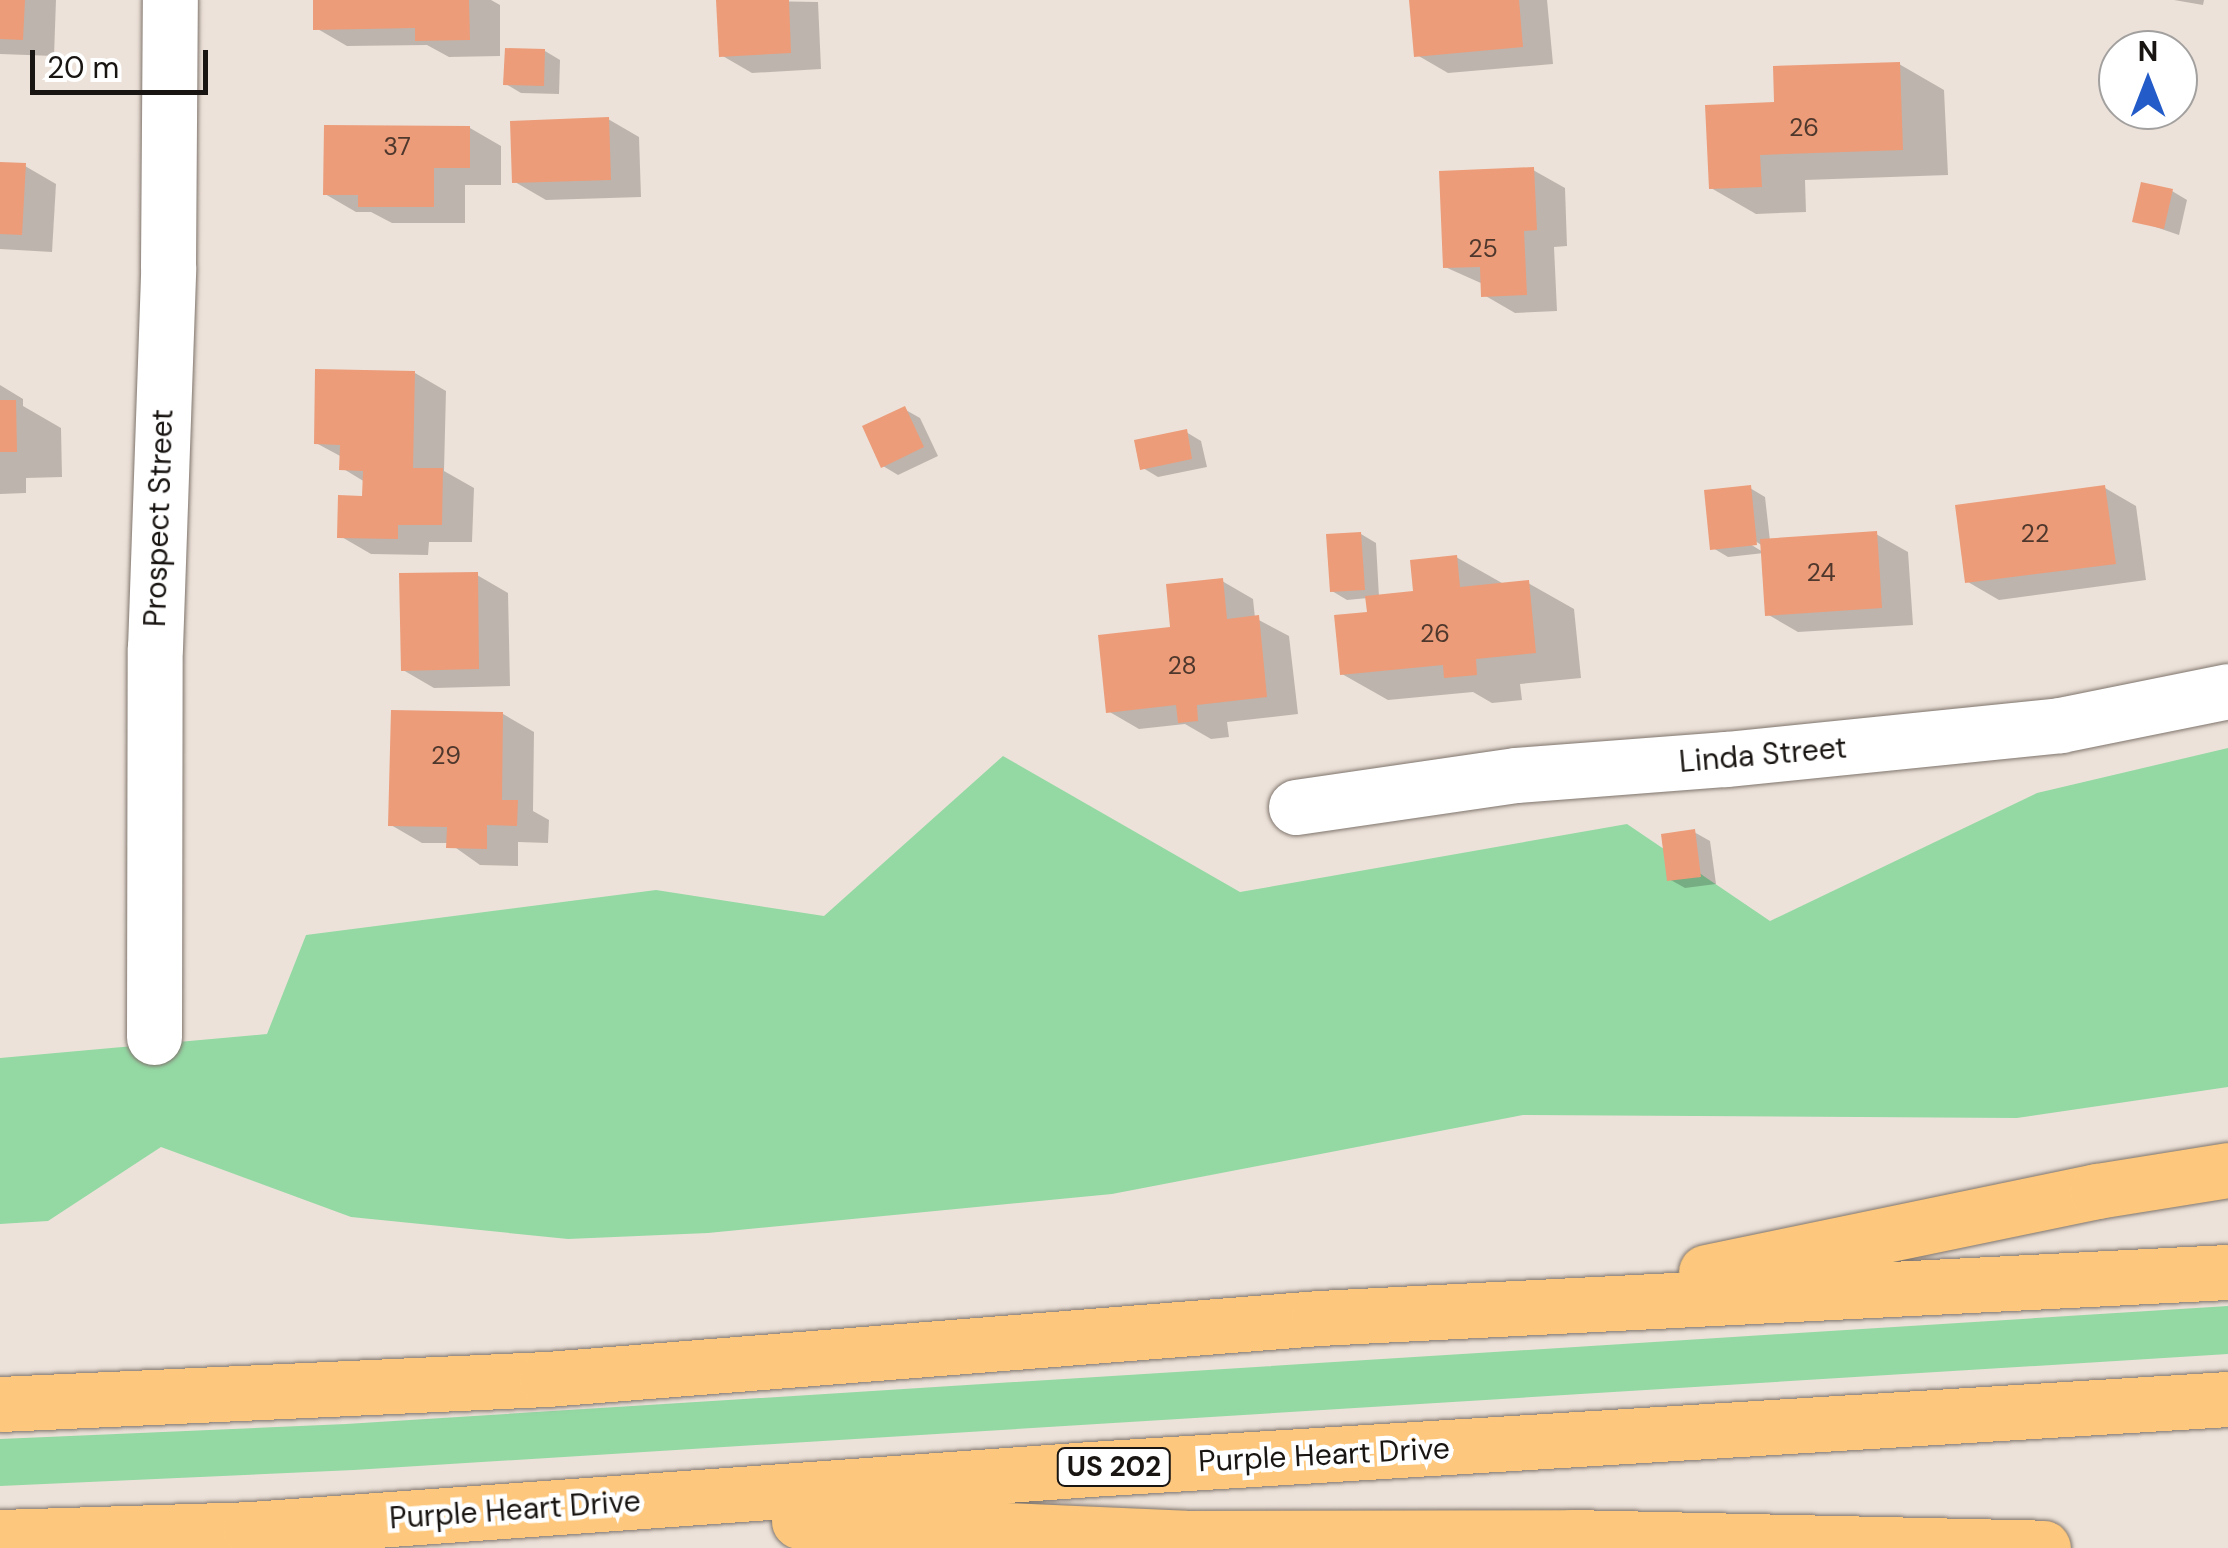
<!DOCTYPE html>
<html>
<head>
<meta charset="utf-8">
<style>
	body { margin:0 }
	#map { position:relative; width:2228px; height:1548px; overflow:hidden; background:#ede2d9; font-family:"DM Sans",sans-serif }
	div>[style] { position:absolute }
	.green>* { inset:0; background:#94d9a4 }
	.shadow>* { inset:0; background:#0003 }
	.building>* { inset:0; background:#ec9c79 }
	.roads { filter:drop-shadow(0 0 2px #7f756d) drop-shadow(0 0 2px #7f756d) }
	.minor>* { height:55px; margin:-27.5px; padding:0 27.5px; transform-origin:27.5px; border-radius:27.5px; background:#fff }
	.major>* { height:55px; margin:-27.5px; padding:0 27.5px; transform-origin:27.5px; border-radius:27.5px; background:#fdc87d }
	span { translate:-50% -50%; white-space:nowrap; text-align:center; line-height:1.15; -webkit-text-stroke:9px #fff; paint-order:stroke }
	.number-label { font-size:25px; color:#4e372c }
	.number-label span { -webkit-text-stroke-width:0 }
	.shield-label span { padding:2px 8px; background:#fff; border:2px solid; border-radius:8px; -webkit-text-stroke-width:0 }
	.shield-label { font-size:28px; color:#191512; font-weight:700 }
	.street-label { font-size:30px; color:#191512 }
	.north { position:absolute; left:2098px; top:30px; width:100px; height:100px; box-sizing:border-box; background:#fff; border:2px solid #a3a1a0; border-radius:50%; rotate:0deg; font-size:28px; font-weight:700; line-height:40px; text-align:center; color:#191512 }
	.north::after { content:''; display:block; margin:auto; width:35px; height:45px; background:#235bc8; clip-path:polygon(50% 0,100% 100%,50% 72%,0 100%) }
	.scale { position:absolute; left:30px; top:50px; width:178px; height:45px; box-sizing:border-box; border:5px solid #191512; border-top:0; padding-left:12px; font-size:30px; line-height:35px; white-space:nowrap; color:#191512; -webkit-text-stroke:8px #fff; paint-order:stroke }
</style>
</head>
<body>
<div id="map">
	<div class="green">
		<i style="clip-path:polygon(2228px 748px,2228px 1087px,2017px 1118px,1523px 1115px,1112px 1194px,708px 1233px,568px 1239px,351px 1217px,161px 1147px,48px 1221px,0 1224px,0 1058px,267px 1034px,306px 935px,656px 890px,824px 916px,1003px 756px,1240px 892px,1627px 824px,1770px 921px,2037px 793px)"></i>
		<i style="clip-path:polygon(2228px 1306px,2228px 1354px,354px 1470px,0 1486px,0 1439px,346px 1424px)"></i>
	</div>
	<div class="shadow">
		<i style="clip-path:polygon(0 0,56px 0,54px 56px,0 54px)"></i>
		<i style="clip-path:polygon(315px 0,491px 0,500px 5px,500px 56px,449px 57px,427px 45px,347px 46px,316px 28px)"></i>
		<i style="clip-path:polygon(718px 0,818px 2px,821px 69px,752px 73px,721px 55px)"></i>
		<i style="clip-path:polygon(1412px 0,1547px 0,1553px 64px,1448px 73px,1417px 55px)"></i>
		<i style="clip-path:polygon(2174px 0,2204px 0,2203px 5px)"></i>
		<i style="clip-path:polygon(545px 51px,560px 60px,559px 94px,521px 93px,506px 84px)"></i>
		<i style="clip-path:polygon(1899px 64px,1944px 90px,1948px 175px,1805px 180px,1806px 212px,1756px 214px,1711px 188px,1777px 104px)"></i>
		<i style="clip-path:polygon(608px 119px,639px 137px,641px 197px,546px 200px,515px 182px)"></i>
		<i style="clip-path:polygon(470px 128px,501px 146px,501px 185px,465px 185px,465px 223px,392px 223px,371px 212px,356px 212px,325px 194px)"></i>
		<i style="clip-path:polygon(0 164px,25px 166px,56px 184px,52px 252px,0 249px)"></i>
		<i style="clip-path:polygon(1533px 170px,1565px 188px,1567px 246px,1554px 247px,1557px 311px,1515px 313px,1484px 295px,1483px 284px,1445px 267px)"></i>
		<i style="clip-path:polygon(2172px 191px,2187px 200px,2179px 235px,2135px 220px)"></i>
		<i style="clip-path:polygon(415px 373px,446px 391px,444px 471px,474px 488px,472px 542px,429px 542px,428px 555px,371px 554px,340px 536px,365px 499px,365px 482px,342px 468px,342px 457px,316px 443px)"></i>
		<i style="clip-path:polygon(0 385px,23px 399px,23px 406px,61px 428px,62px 477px,26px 478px,26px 493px,0 494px)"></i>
		<i style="clip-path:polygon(904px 409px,920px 418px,938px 456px,898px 475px,883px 466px)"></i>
		<i style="clip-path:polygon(1186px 432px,1201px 441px,1207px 467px,1158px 477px,1143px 468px)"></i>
		<i style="clip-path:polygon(evenodd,1750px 488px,1765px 497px,1770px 541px,1876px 534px,1908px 552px,1913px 625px,1798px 632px,1767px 614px,1764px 553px,1728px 557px,1713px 548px,1750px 488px,1747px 536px,1763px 546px,1763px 552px,1745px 541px,1747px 536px)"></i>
		<i style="clip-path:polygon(2105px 488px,2136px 506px,2146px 580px,1999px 600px,1968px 582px)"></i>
		<i style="clip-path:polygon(1361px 534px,1376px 543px,1379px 597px,1416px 593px,1456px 557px,1502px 583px,1528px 583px,1574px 609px,1581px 678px,1520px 684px,1522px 700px,1492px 703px,1473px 692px,1388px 700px,1342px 674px,1369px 614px,1368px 598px,1347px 600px,1332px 591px)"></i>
		<i style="clip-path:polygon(477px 575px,508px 593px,510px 686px,434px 688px,403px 670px)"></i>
		<i style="clip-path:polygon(1222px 581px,1253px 599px,1255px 618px,1289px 636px,1298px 714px,1227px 722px,1229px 737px,1211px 739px,1185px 724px,1139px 729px,1108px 711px,1173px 629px)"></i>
		<i style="clip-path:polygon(503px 714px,534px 732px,533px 811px,549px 820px,548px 843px,518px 842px,518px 866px,480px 865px,449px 843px,422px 843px,391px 825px)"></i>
		<i style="clip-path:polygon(1694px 832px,1710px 841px,1716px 884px,1685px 888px,1669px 879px)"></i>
	</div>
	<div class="building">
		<i style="clip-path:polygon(0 0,25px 0,23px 40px,0 39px)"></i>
		<i style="clip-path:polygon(313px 0,469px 0,470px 40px,415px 41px,415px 28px,313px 30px)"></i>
		<i style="clip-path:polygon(716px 0,789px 0,791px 53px,719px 57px)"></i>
		<i style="clip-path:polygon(1409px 0,1519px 0,1523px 47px,1414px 57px)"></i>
		<i style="clip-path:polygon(505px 48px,545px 49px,544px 86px,503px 85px)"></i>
		<i style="clip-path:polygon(1900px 62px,1903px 150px,1760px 155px,1762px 187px,1709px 189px,1705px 105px,1774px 102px,1773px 66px)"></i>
		<i style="clip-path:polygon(609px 117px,611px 180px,512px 183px,510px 121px)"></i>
		<i style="clip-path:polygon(324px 125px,470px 126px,470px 168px,434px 168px,434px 207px,358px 207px,358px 195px,323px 195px)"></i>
		<i style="clip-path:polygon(0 162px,26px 163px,22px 235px,0 234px)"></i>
		<i style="clip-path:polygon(1534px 167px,1537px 230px,1524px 231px,1527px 295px,1481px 297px,1480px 267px,1443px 268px,1439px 171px)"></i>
		<i style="clip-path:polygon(2141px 182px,2173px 189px,2164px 229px,2132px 222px)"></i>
		<i style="clip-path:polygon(315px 369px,415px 371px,413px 468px,443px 468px,442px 525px,398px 525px,398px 539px,337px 538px,338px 495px,362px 496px,363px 471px,339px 470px,340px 445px,314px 444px)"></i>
		<i style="clip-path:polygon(0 400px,16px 400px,17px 452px,0 452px)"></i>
		<i style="clip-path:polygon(905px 406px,924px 447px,881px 468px,862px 426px)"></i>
		<i style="clip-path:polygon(1187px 429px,1192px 459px,1140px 470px,1134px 440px)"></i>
		<i style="clip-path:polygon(1751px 485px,1757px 545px,1710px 550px,1704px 490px)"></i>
		<i style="clip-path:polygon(2105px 485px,2116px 564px,1965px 583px,1955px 505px)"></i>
		<i style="clip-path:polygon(1877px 531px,1882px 608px,1765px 616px,1760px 539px)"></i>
		<i style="clip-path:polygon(1361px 532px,1365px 590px,1330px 592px,1326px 534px)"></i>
		<i style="clip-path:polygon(1457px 555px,1460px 587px,1529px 580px,1536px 653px,1476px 659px,1477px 675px,1444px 678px,1443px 665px,1340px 675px,1334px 615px,1367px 612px,1365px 596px,1413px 591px,1410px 560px)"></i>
		<i style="clip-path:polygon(478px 572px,479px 669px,401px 671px,399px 573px)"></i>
		<i style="clip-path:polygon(1223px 578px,1227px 619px,1259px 615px,1267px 697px,1197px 705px,1198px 721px,1178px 723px,1176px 705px,1106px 713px,1098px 635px,1170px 627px,1166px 584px)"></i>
		<i style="clip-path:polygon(391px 710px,503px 712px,502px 800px,518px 800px,517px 826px,487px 825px,487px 849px,446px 848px,447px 827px,388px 826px)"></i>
		<i style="clip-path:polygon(1695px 829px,1701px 877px,1667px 881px,1661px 834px)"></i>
	</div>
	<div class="roads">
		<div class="minor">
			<i style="left:1296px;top:807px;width:222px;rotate:-8.3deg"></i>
			<i style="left:1516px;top:775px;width:211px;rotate:-4.4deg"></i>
			<i style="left:1726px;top:759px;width:336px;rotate:-5.8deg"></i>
			<i style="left:2060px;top:725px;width:171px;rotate:-11.4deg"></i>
			<i style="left:154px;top:1037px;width:389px;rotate:-89.9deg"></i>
			<i style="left:155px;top:648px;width:381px;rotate:-88deg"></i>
			<i style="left:168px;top:267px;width:267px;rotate:-89.6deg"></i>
		</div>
		<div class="major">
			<i style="left:1706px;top:1272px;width:399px;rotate:-11.7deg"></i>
			<i style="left:2097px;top:1191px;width:133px;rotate:-9.1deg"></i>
			<i style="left:0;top:1404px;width:548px;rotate:-2.62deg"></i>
			<i style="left:547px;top:1379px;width:774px;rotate:-4.52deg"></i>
			<i style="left:1319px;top:1318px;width:910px;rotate:-2.9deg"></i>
			<i style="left:799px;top:1521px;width:386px;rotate:2.5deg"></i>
			<i style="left:1185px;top:1538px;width:386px;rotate:-0.1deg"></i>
			<i style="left:1571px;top:1537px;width:472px;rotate:1.3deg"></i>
			<i style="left:0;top:1537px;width:251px;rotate:-1.8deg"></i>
			<i style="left:251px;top:1529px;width:841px;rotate:-4.09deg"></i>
			<i style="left:1090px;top:1469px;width:1140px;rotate:-3.52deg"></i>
		</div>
	</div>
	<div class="number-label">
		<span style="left:1804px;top:128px">26</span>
		<span style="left:397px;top:147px">37</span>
		<span style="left:1483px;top:249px">25</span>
		<span style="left:2035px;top:534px">22</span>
		<span style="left:1821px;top:573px">24</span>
		<span style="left:1435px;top:634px">26</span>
		<span style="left:1182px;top:666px">28</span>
		<span style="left:446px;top:756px">29</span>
	</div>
	<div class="shield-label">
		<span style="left:1114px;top:1467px">US 202</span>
	</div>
	<div class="street-label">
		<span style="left:159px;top:518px;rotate:-88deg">Prospect Street</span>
		<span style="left:1763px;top:755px;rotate:-5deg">Linda Street</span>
		<span style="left:1324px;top:1455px;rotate:-3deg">Purple Heart Drive</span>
		<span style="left:515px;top:1510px;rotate:-4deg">Purple Heart Drive</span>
	</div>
	<div class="north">N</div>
	<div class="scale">20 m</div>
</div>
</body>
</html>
